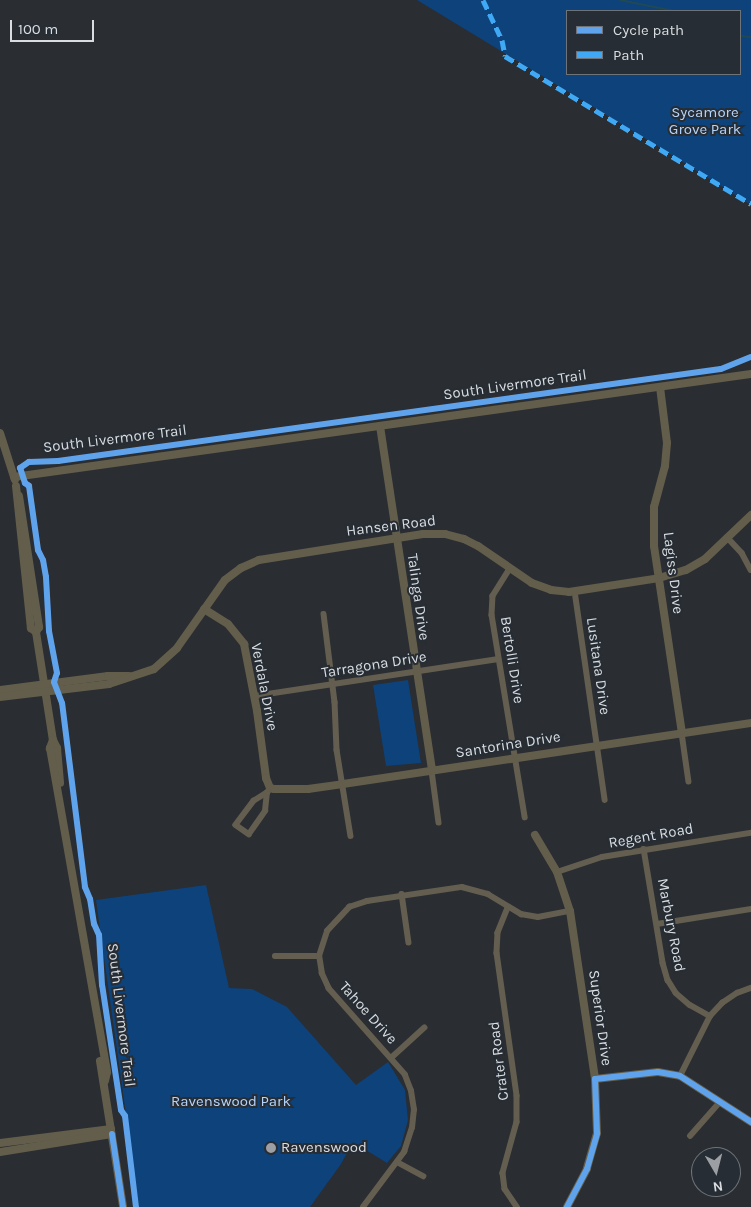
<!DOCTYPE html>
<html>
<head>
<meta charset="utf-8">
<style>
	body { margin:0 }
	#map { position:relative; width:751px; height:1207px; overflow:hidden; background:#2a2d31; font-family:Karla,sans-serif }
	div>[style] { position:absolute }
	.green>* { inset:0; background:#0d427b }
	.stream>* { height:2px; margin:-1px; padding:0 1px; transform-origin:1px; border-radius:1px; background:#204954 }
	.street>* { height:5.5px; margin:-2.75px; padding:0 2.75px; transform-origin:2.75px; border-radius:2.75px; background:#635e4f }
	.secondary>* { height:8px; margin:-4px; padding:0 4px; transform-origin:4px; border-radius:4px; background:#635d4b }
	.quiet>* { height:5px; margin-top:-2.5px; transform-origin:0; background:repeating-linear-gradient(90deg,#3fa9f5 0 10px,transparent 0 15px) }
	.cycleway>* { height:6px; margin:-3px; padding:0 3px; transform-origin:3px; border-radius:3px; background:#60a3ed }
	.dots>* { width:14px; height:14px; translate:-50% -50%; box-sizing:border-box; border:2px solid #272d34; border-radius:50% }
	span { translate:-50% -50%; white-space:nowrap; text-align:center; line-height:1.15; -webkit-text-stroke:4px #272d34; paint-order:stroke }
	.park-label { font-size:15px; color:#b5d4fb }
	.street-label { font-size:15px; color:#d9dde1 }
	.poi-label { font-size:15px; color:#d9dde1 }
	.left { translate:0 -50%; text-align:left }
	.legend { position:absolute; left:566px; top:10px; width:175px; height:65px; box-sizing:border-box; background:#272d34; border:1px solid #6e7379; margin:0; padding:6px 9px; list-style:none; font-size:15px; color:#d9dde1 }
	.legend li { display:flex; align-items:center; gap:10px; height:25px }
	.legend b { width:25px; border:1px solid #6e7379 }
	.north { position:absolute; left:691px; top:1147px; width:50px; height:50px; box-sizing:border-box; background:#272d34; border:1px solid #6e7379; border-radius:50%; rotate:172deg; font-size:14px; font-weight:700; line-height:20px; text-align:center; color:#d9dde1 }
	.north::after { content:''; display:block; margin:auto; width:18px; height:22px; background:#9c9fa3; clip-path:polygon(50% 0,100% 100%,50% 72%,0 100%) }
	.scale { position:absolute; left:10px; top:20px; width:84px; height:22px; box-sizing:border-box; border:2px solid #d9dde1; border-top:0; padding-left:6px; font-size:15px; line-height:18px; white-space:nowrap; color:#d9dde1; -webkit-text-stroke:4px #272d34; paint-order:stroke }
</style>
</head>
<body>
<div id="map">
	<div class="green">
		<i style="clip-path:polygon(evenodd,417px 0,751px 0,751px 205px,651px 142px,417px 0,740px 11px,740px 74px,567px 74px,567px 11px,740px 11px)"></i>
		<i style="clip-path:polygon(408px 680px,421px 763px,386px 766px,373px 685px)"></i>
		<i style="clip-path:polygon(206px 885px,229px 988px,252px 989px,287px 1007px,356px 1085px,388px 1062px,405px 1090px,408px 1120px,401px 1146px,387px 1163px,353px 1142px,341px 1164px,310px 1207px,139px 1207px,96px 900px)"></i>
	</div>
	<div class="stream">
		<i style="left:620px;top:0;width:55px;rotate:11.5deg"></i>
		<i style="left:740px;top:36px;width:11px;rotate:5deg"></i>
	</div>
	<div class="street">
		<i style="left:727px;top:537px;width:22px;rotate:47deg"></i>
		<i style="left:742px;top:553px;width:19px;rotate:62deg"></i>
		<i style="left:510px;top:569px;width:32px;rotate:122deg"></i>
		<i style="left:493px;top:596px;width:19px;rotate:93deg"></i>
		<i style="left:492px;top:615px;width:205px;rotate:80.7deg"></i>
		<i style="left:575px;top:591px;width:211px;rotate:81.8deg"></i>
		<i style="left:324px;top:614px;width:89px;rotate:82.9deg"></i>
		<i style="left:335px;top:702px;width:48px;rotate:87.6deg"></i>
		<i style="left:337px;top:750px;width:87px;rotate:80.8deg"></i>
		<i style="left:254px;top:696px;width:247px;rotate:-8.6deg"></i>
		<i style="left:682px;top:733px;width:49px;rotate:81.9deg"></i>
		<i style="left:432px;top:771px;width:52px;rotate:82.3deg"></i>
		<i style="left:267px;top:793px;width:15px;rotate:148deg"></i>
		<i style="left:254px;top:801px;width:30px;rotate:127deg"></i>
		<i style="left:236px;top:825px;width:16px;rotate:35deg"></i>
		<i style="left:249px;top:834px;width:28px;rotate:-55deg"></i>
		<i style="left:265px;top:811px;width:18px;rotate:-84deg"></i>
		<i style="left:267px;top:793px;width:6px;rotate:-59deg"></i>
		<i style="left:644px;top:849px;width:116px;rotate:80.5deg"></i>
		<i style="left:663px;top:963px;width:18px;rotate:74deg"></i>
		<i style="left:668px;top:980px;width:15px;rotate:58deg"></i>
		<i style="left:676px;top:993px;width:18px;rotate:41deg"></i>
		<i style="left:690px;top:1005px;width:23px;rotate:29deg"></i>
		<i style="left:557px;top:872px;width:47px;rotate:-18.4deg"></i>
		<i style="left:602px;top:857px;width:151px;rotate:-9.2deg"></i>
		<i style="left:402px;top:894px;width:49px;rotate:81.9deg"></i>
		<i style="left:508px;top:908px;width:27px;rotate:112deg"></i>
		<i style="left:498px;top:933px;width:20px;rotate:93deg"></i>
		<i style="left:497px;top:953px;width:144px;rotate:82deg"></i>
		<i style="left:517px;top:1096px;width:26px;rotate:90deg"></i>
		<i style="left:517px;top:1122px;width:53px;rotate:105.4deg"></i>
		<i style="left:503px;top:1173px;width:16px;rotate:83deg"></i>
		<i style="left:505px;top:1189px;width:22px;rotate:56deg"></i>
		<i style="left:657px;top:924px;width:95px;rotate:-9.1deg"></i>
		<i style="left:275px;top:956px;width:44px"></i>
		<i style="left:391px;top:1058px;width:45px;rotate:-42.3deg"></i>
		<i style="left:680px;top:1076px;width:67px;rotate:-63.4deg"></i>
		<i style="left:710px;top:1016px;width:18px;rotate:-47deg"></i>
		<i style="left:722px;top:1003px;width:18px;rotate:-34deg"></i>
		<i style="left:737px;top:993px;width:15px;rotate:-20deg"></i>
		<i style="left:690px;top:1136px;width:45px;rotate:-48.6deg"></i>
		<i style="left:397px;top:1162px;width:30px;rotate:28deg"></i>
		<i style="left:363px;top:1207px;width:69px;rotate:-53.3deg"></i>
		<i style="left:404px;top:1152px;width:25px;rotate:-72deg"></i>
		<i style="left:412px;top:1128px;width:18px;rotate:-84deg"></i>
		<i style="left:414px;top:1110px;width:19px;rotate:-99deg"></i>
		<i style="left:411px;top:1091px;width:17px;rotate:-111deg"></i>
		<i style="left:405px;top:1075px;width:115px;rotate:-131.5deg"></i>
		<i style="left:329px;top:989px;width:17px;rotate:-115deg"></i>
		<i style="left:322px;top:974px;width:18px;rotate:-99deg"></i>
		<i style="left:319px;top:956px;width:26px;rotate:-72deg"></i>
		<i style="left:327px;top:931px;width:33px;rotate:-47deg"></i>
		<i style="left:349px;top:907px;width:19px;rotate:-18deg"></i>
		<i style="left:367px;top:901px;width:96px;rotate:-8.4deg"></i>
		<i style="left:462px;top:887px;width:27px;rotate:15deg"></i>
		<i style="left:488px;top:894px;width:39px;rotate:31deg"></i>
		<i style="left:521px;top:914px;width:17px;rotate:10deg"></i>
		<i style="left:538px;top:917px;width:33px;rotate:-11deg"></i>
	</div>
	<div class="secondary">
		<i style="left:660px;top:387px;width:56px;rotate:82.9deg"></i>
		<i style="left:667px;top:443px;width:23px;rotate:95deg"></i>
		<i style="left:665px;top:466px;width:42px;rotate:105deg"></i>
		<i style="left:654px;top:507px;width:39px;rotate:90deg"></i>
		<i style="left:654px;top:546px;width:189px;rotate:81.5deg"></i>
		<i style="left:380px;top:426px;width:349px;rotate:81.4deg"></i>
		<i style="left:0;top:433px;width:49px;rotate:72.3deg"></i>
		<i style="left:14px;top:477px;width:744px;rotate:-7.96deg"></i>
		<i style="left:16px;top:486px;width:143px;rotate:84deg"></i>
		<i style="left:31px;top:628px;width:6px;rotate:39deg"></i>
		<i style="left:36px;top:632px;width:109px;rotate:81.1deg"></i>
		<i style="left:53px;top:740px;width:9px;rotate:63deg"></i>
		<i style="left:57px;top:748px;width:35px;rotate:85deg"></i>
		<i style="left:19px;top:496px;width:133px;rotate:81.3deg"></i>
		<i style="left:39px;top:627px;width:6px;rotate:121deg"></i>
		<i style="left:204px;top:609px;width:28px;rotate:32deg"></i>
		<i style="left:228px;top:624px;width:26px;rotate:51deg"></i>
		<i style="left:244px;top:644px;width:68px;rotate:79deg"></i>
		<i style="left:257px;top:711px;width:68px;rotate:82.3deg"></i>
		<i style="left:266px;top:778px;width:11px;rotate:68deg"></i>
		<i style="left:270px;top:788px;width:4px;rotate:14deg"></i>
		<i style="left:274px;top:789px;width:34px"></i>
		<i style="left:308px;top:789px;width:35px;rotate:-8deg"></i>
		<i style="left:343px;top:784px;width:413px;rotate:-8.5deg"></i>
		<i style="left:0;top:690px;width:109px;rotate:-7.4deg"></i>
		<i style="left:108px;top:676px;width:21px"></i>
		<i style="left:0;top:697px;width:110px;rotate:-6.8deg"></i>
		<i style="left:109px;top:684px;width:47px;rotate:-18.4deg"></i>
		<i style="left:154px;top:669px;width:31px;rotate:-42deg"></i>
		<i style="left:177px;top:648px;width:83px;rotate:-54.8deg"></i>
		<i style="left:225px;top:580px;width:20px;rotate:-37deg"></i>
		<i style="left:241px;top:568px;width:20px;rotate:-24deg"></i>
		<i style="left:259px;top:560px;width:166px;rotate:-9deg"></i>
		<i style="left:423px;top:534px;width:22px"></i>
		<i style="left:445px;top:534px;width:20px;rotate:15deg"></i>
		<i style="left:464px;top:539px;width:16px;rotate:27deg"></i>
		<i style="left:478px;top:546px;width:65px;rotate:34.4deg"></i>
		<i style="left:532px;top:583px;width:20px;rotate:20deg"></i>
		<i style="left:551px;top:590px;width:18px;rotate:6deg"></i>
		<i style="left:569px;top:592px;width:91px;rotate:-8.8deg"></i>
		<i style="left:659px;top:578px;width:28px;rotate:-17deg"></i>
		<i style="left:686px;top:570px;width:22px;rotate:-30deg"></i>
		<i style="left:705px;top:559px;width:64px;rotate:-43.7deg"></i>
		<i style="left:53px;top:740px;width:9px;rotate:111deg"></i>
		<i style="left:50px;top:748px;width:329px;rotate:80deg"></i>
		<i style="left:107px;top:1072px;width:9px;rotate:103deg"></i>
		<i style="left:535px;top:835px;width:43px;rotate:59.3deg"></i>
		<i style="left:557px;top:872px;width:41px;rotate:71.6deg"></i>
		<i style="left:570px;top:911px;width:170px;rotate:81.5deg"></i>
		<i style="left:595px;top:1079px;width:54px;rotate:87.9deg"></i>
		<i style="left:597px;top:1133px;width:37px;rotate:106deg"></i>
		<i style="left:587px;top:1169px;width:43px;rotate:117.8deg"></i>
		<i style="left:100px;top:1061px;width:148px;rotate:81deg"></i>
		<i style="left:595px;top:1079px;width:63px;rotate:-6.3deg"></i>
		<i style="left:658px;top:1072px;width:22px;rotate:10deg"></i>
		<i style="left:680px;top:1076px;width:85px;rotate:32.9deg"></i>
		<i style="left:0;top:1143px;width:112px;rotate:-7.2deg"></i>
		<i style="left:0;top:1152px;width:113px;rotate:-9.1deg"></i>
	</div>
	<div class="quiet">
		<i style="left:483px;top:0;width:44px;rotate:64.6deg"></i>
		<i style="left:502px;top:40px;width:16px;rotate:79deg"></i>
		<i style="left:505px;top:56px;width:287px;rotate:31deg"></i>
	</div>
	<div class="cycleway">
		<i style="left:112px;top:1134px;width:74px;rotate:81.4deg"></i>
		<i style="left:136px;top:1207px;width:92px;rotate:-96.9deg"></i>
		<i style="left:125px;top:1116px;width:7px;rotate:-124deg"></i>
		<i style="left:121px;top:1110px;width:126px;rotate:-98.6deg"></i>
		<i style="left:102px;top:985px;width:50px;rotate:-93.4deg"></i>
		<i style="left:99px;top:935px;width:12px;rotate:-114deg"></i>
		<i style="left:94px;top:924px;width:25px;rotate:-99deg"></i>
		<i style="left:90px;top:899px;width:13px;rotate:-113deg"></i>
		<i style="left:85px;top:887px;width:185px;rotate:-97.1deg"></i>
		<i style="left:62px;top:703px;width:22px;rotate:-111deg"></i>
		<i style="left:54px;top:682px;width:9px;rotate:-72deg"></i>
		<i style="left:57px;top:673px;width:43px;rotate:-100.8deg"></i>
		<i style="left:49px;top:631px;width:54px;rotate:-93.2deg"></i>
		<i style="left:46px;top:577px;width:17px;rotate:-100deg"></i>
		<i style="left:43px;top:560px;width:11px;rotate:-117deg"></i>
		<i style="left:38px;top:550px;width:65px;rotate:-98deg"></i>
		<i style="left:29px;top:486px;width:5px;rotate:-143deg"></i>
		<i style="left:25px;top:483px;width:16px;rotate:-108deg"></i>
		<i style="left:20px;top:468px;width:11px;rotate:-34deg"></i>
		<i style="left:29px;top:462px;width:29px;rotate:-2deg"></i>
		<i style="left:58px;top:461px;width:669px;rotate:-7.9deg"></i>
		<i style="left:721px;top:369px;width:32px;rotate:-22deg"></i>
		<i style="left:567px;top:1207px;width:43px;rotate:-62.2deg"></i>
		<i style="left:587px;top:1169px;width:37px;rotate:-74deg"></i>
		<i style="left:597px;top:1133px;width:54px;rotate:-92.1deg"></i>
		<i style="left:595px;top:1079px;width:63px;rotate:-6.3deg"></i>
		<i style="left:658px;top:1072px;width:22px;rotate:10deg"></i>
		<i style="left:680px;top:1076px;width:85px;rotate:32.9deg"></i>
	</div>
	<div class="dots">
		<i style="left:271px;top:1148px;background:#9c9fa3"></i>
	</div>
	<div class="park-label">
		<span style="left:705px;top:121px">Sycamore<br>Grove Park</span>
		<span style="left:231px;top:1102px">Ravenswood Park</span>
	</div>
	<div class="street-label">
		<span style="left:515px;top:385px;rotate:-8deg">South Livermore Trail</span>
		<span style="left:115px;top:439px;rotate:-7deg">South Livermore Trail</span>
		<span style="left:391px;top:526px;rotate:-7deg">Hansen Road</span>
		<span style="left:673px;top:573px;rotate:83deg">Lagiss Drive</span>
		<span style="left:418px;top:597px;rotate:82deg">Talinga Drive</span>
		<span style="left:512px;top:660px;rotate:81deg">Bertolli Drive</span>
		<span style="left:374px;top:665px;rotate:-9deg">Tarragona Drive</span>
		<span style="left:598px;top:666px;rotate:82deg">Lusitana Drive</span>
		<span style="left:264px;top:687px;rotate:79deg">Verdala Drive</span>
		<span style="left:508px;top:745px;rotate:-9deg">Santorina Drive</span>
		<span style="left:651px;top:836px;rotate:-10deg">Regent Road</span>
		<span style="left:671px;top:925px;rotate:79deg">Marbury Road</span>
		<span style="left:368px;top:1013px;rotate:48deg">Tahoe Drive</span>
		<span style="left:121px;top:1015px;rotate:83deg">South Livermore Trail</span>
		<span style="left:600px;top:1018px;rotate:82deg">Superior Drive</span>
		<span style="left:499px;top:1061px;rotate:-97deg">Crater Road</span>
	</div>
	<div class="poi-label">
		<span class="left" style="left:281px;top:1148px">Ravenswood</span>
	</div>
	<ul class="legend">
	<li><b style="height:6px;background:#60a3ed"></b>Cycle path</li>
	<li><b style="height:6px;background:#3fa9f5"></b>Path</li>
	</ul>
	<div class="north">N</div>
	<div class="scale">100 m</div>
</div>
</body>
</html>
